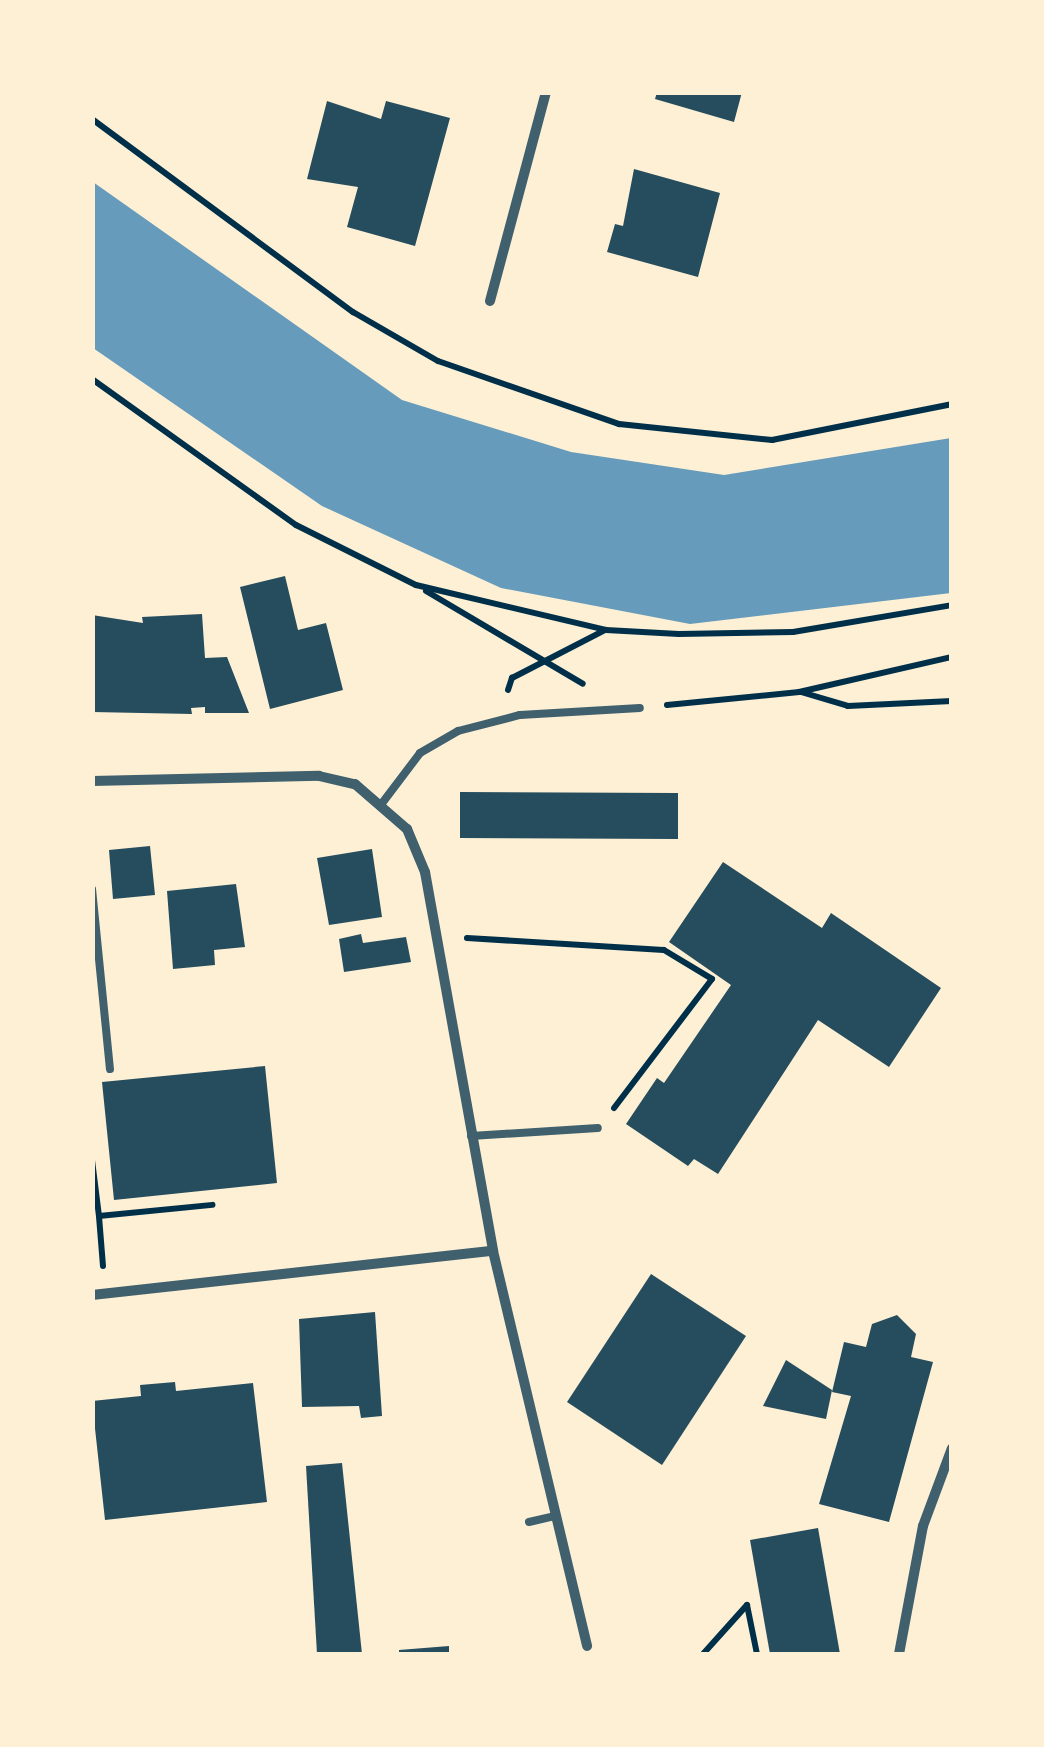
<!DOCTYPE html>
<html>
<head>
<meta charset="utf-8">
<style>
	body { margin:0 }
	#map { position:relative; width:1044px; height:1747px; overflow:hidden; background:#fdf0d5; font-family:Signika,sans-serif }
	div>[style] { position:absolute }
	.water>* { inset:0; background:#669bbc }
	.building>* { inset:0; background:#264d5e }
	.path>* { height:6px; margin:-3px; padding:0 3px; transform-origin:3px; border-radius:3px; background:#003049 }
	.service>* { height:8px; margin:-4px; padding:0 4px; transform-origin:4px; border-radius:4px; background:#3f606c }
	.minor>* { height:10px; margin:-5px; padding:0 5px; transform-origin:5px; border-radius:5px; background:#3f606c }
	span { translate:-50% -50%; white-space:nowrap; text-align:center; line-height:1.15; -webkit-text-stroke:10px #fdf0d5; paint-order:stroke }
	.frame { position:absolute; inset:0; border:95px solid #fdf0d5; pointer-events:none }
</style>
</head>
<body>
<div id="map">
	<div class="water">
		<i style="clip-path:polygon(93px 182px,402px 400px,571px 452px,724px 475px,951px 438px,951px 593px,690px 624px,501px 588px,322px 506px,93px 348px)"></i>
	</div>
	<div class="building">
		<i style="clip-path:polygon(657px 92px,742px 92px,734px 122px,655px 99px)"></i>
		<i style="clip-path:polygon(327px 101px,381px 119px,386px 101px,450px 118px,415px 246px,347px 227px,358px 187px,307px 179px)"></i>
		<i style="clip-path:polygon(634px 169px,720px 193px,698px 277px,607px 252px,615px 224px,623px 226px)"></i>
		<i style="clip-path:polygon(285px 576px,298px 630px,326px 623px,343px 690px,270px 709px,240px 587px)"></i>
		<i style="clip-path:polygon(202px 614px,205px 658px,227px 657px,249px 713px,205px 713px,205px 707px,191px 708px,192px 714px,92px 712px,92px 615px,143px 623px,142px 617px)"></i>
		<i style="clip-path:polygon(460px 792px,678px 793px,678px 839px,460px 838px)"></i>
		<i style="clip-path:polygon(150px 846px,155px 895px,113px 899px,109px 850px)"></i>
		<i style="clip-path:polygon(372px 849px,382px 917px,329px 925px,317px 858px)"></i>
		<i style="clip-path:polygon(723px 862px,822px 928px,831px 913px,941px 988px,889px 1067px,818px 1020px,718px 1174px,694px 1159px,688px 1166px,626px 1124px,657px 1078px,664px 1083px,731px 985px,669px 942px)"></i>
		<i style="clip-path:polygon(236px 884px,245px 947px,214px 950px,215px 965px,173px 969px,167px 891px)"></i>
		<i style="clip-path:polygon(361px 934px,363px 943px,406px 937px,411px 962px,344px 972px,339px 939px)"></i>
		<i style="clip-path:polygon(265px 1066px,277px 1183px,114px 1200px,102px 1082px)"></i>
		<i style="clip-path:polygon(651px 1274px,746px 1336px,662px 1465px,567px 1402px)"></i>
		<i style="clip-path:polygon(375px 1312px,382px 1416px,361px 1418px,359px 1406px,302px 1407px,299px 1319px)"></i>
		<i style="clip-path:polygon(897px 1315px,916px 1334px,911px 1357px,933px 1362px,889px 1522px,819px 1504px,851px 1396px,832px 1392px,844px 1342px,866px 1347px,872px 1324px)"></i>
		<i style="clip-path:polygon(786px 1360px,832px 1390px,826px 1419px,763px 1406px)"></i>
		<i style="clip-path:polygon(175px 1382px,176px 1391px,253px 1383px,267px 1502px,105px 1520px,92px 1401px,141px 1396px,140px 1385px)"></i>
		<i style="clip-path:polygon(342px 1463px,362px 1654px,317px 1654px,306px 1466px)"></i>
		<i style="clip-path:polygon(818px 1528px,840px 1654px,770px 1654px,750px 1540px)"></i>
		<i style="clip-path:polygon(449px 1646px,449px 1654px,399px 1654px,399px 1650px)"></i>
	</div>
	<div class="path">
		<i style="left:92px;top:119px;width:325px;rotate:36.5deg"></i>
		<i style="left:353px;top:312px;width:98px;rotate:30deg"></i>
		<i style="left:438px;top:361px;width:192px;rotate:19.2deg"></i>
		<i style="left:619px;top:424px;width:154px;rotate:6deg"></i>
		<i style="left:772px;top:440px;width:184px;rotate:-11.3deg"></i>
		<i style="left:92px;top:379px;width:251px;rotate:35.6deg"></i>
		<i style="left:296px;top:525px;width:134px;rotate:26.6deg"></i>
		<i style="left:416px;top:585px;width:195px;rotate:13.3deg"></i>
		<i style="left:606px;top:630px;width:73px;rotate:3.1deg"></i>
		<i style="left:679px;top:634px;width:114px;rotate:-1deg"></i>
		<i style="left:793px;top:632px;width:161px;rotate:-9.6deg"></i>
		<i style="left:426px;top:591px;width:182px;rotate:30.6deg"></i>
		<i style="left:508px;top:690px;width:13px;rotate:-72deg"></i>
		<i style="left:512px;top:678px;width:105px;rotate:-27.3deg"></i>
		<i style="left:801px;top:692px;width:49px;rotate:16.6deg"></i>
		<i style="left:848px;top:706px;width:104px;rotate:-2.8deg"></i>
		<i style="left:667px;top:705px;width:133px;rotate:-5.6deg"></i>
		<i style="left:799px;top:692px;width:157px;rotate:-12.9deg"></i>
		<i style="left:467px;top:938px;width:197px;rotate:3.5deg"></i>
		<i style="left:664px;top:950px;width:56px;rotate:31.1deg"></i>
		<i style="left:712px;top:979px;width:162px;rotate:127.2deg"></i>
		<i style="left:92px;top:1160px;width:56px;rotate:82.9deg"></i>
		<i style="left:103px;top:1266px;width:50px;rotate:-94.6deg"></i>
		<i style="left:99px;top:1216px;width:114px;rotate:-5.6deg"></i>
		<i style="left:703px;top:1654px;width:66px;rotate:-48.1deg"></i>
		<i style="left:747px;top:1605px;width:50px;rotate:78.5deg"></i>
	</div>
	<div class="service">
		<i style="left:383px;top:802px;width:61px;rotate:-52.9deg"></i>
		<i style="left:420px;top:753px;width:44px;rotate:-30.1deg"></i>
		<i style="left:458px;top:731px;width:64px;rotate:-14.5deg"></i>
		<i style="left:520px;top:715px;width:120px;rotate:-3.3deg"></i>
		<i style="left:92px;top:889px;width:181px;rotate:84.3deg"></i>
		<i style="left:471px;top:1136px;width:127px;rotate:-3.6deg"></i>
		<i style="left:529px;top:1522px;width:26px;rotate:-13deg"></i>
	</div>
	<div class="minor">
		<i style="left:490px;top:301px;width:216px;rotate:-75deg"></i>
		<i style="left:92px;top:781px;width:227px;rotate:-1.3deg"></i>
		<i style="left:319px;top:776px;width:37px;rotate:13deg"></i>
		<i style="left:355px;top:784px;width:69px;rotate:40.9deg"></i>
		<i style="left:407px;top:829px;width:47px;rotate:67.3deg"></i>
		<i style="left:425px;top:872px;width:385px;rotate:79.8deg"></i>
		<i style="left:493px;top:1251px;width:406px;rotate:76.6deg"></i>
		<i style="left:92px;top:1295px;width:403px;rotate:-6.3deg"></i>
		<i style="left:899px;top:1654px;width:130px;rotate:-79.4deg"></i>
		<i style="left:923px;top:1526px;width:83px;rotate:-69.6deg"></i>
	</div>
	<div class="frame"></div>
</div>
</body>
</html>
